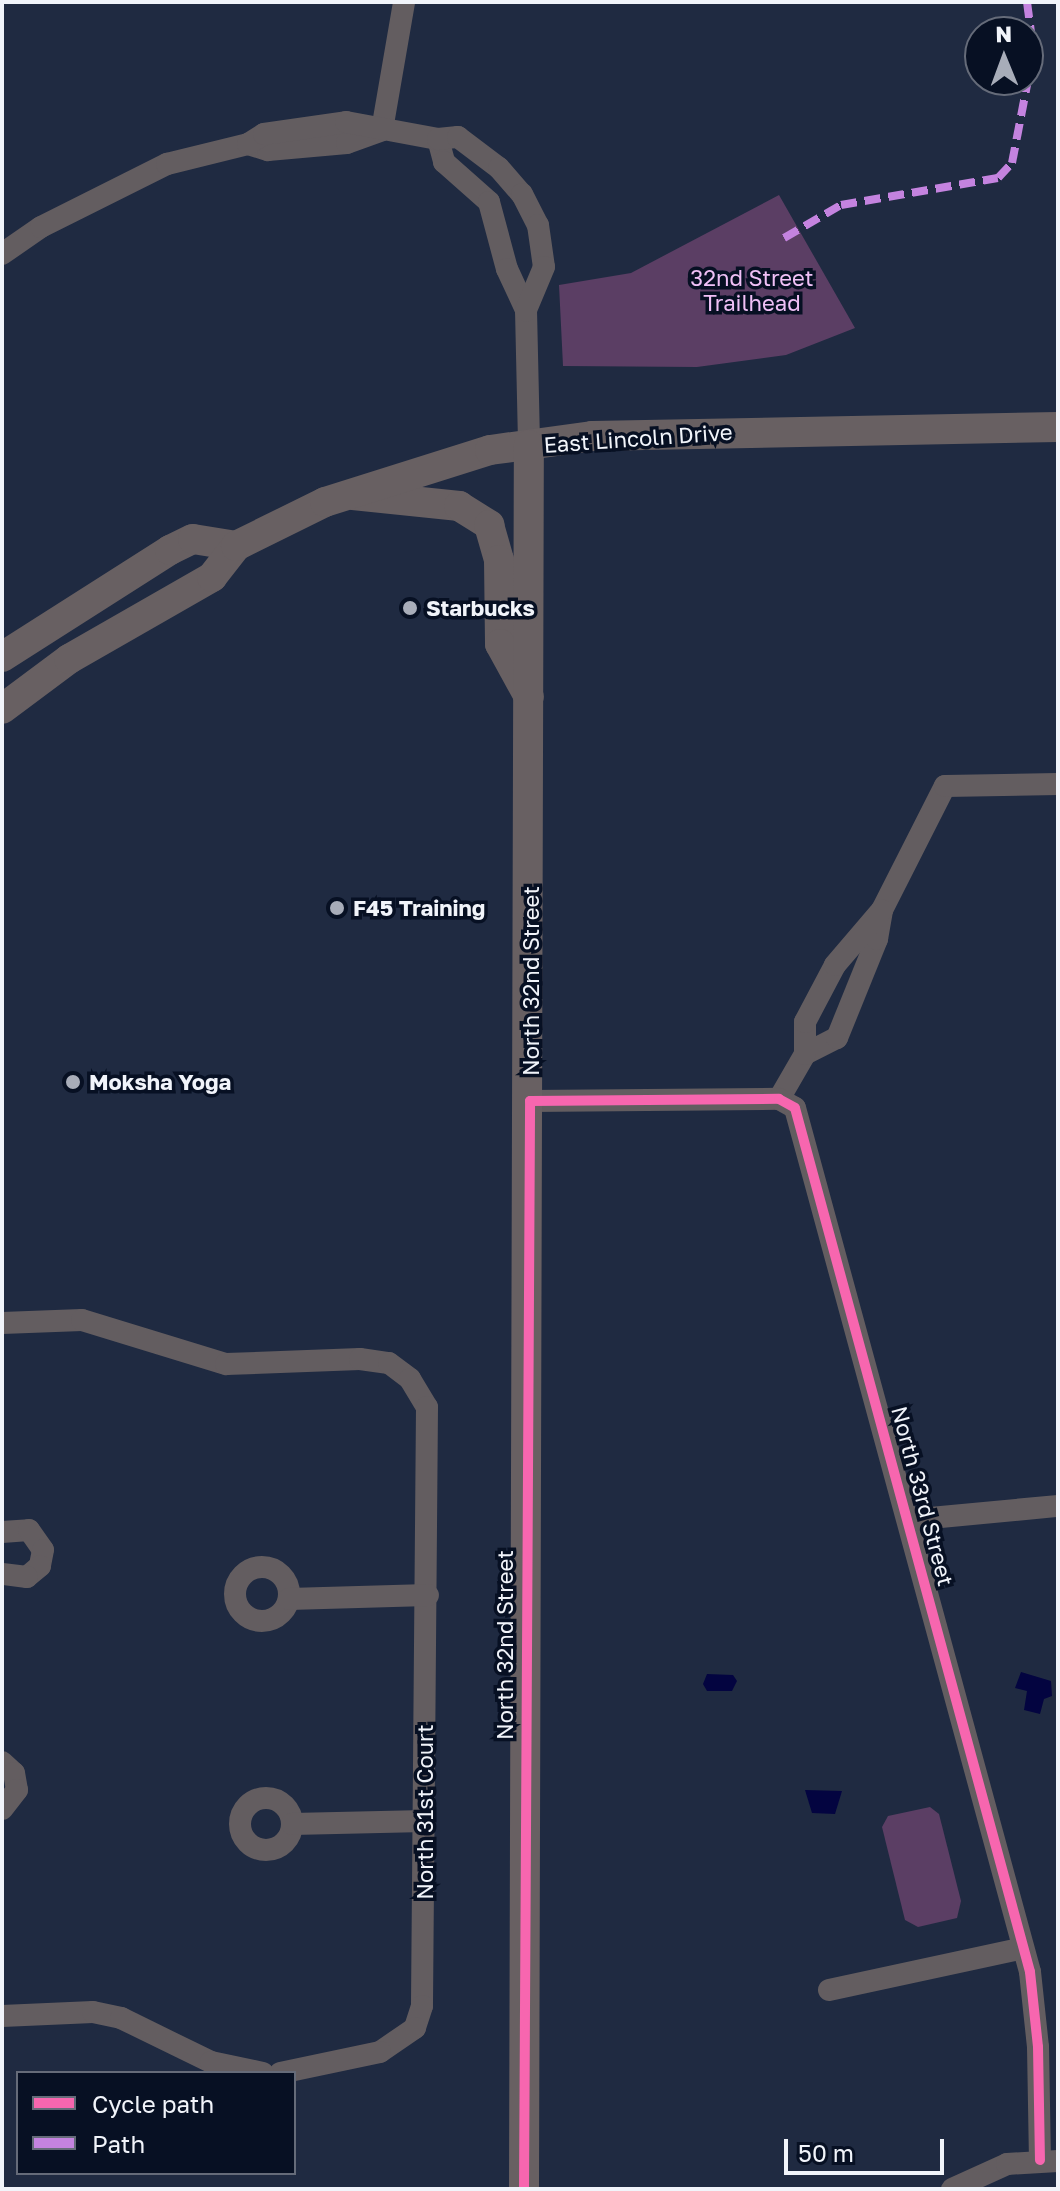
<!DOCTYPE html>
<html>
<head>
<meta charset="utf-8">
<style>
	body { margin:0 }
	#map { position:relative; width:1060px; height:2191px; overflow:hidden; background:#1f2a41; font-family:"Golos Text",sans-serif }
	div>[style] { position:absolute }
	.green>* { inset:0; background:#5b3e64 }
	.water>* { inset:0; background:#030440 }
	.street>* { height:22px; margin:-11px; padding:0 11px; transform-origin:11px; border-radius:11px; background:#635d60 }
	.street>.ring { margin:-11px; padding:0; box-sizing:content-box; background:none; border:22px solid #635d60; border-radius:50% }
	.secondary>* { height:30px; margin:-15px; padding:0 15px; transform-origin:15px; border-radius:15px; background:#686062 }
	.quiet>* { height:8px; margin-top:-4px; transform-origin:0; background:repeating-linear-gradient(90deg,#c483df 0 16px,transparent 0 24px) }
	.cycleway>* { height:10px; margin:-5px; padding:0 5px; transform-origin:5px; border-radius:5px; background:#f766af }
	.dots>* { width:22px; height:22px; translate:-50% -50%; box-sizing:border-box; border:4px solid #071023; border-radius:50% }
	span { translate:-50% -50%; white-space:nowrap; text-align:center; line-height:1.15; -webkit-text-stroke:7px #071023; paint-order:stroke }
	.park-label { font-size:22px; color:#f0c0f6 }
	.street-label { font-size:22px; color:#f1f4fa }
	.poi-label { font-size:22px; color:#f1f4fa; font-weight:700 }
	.left { translate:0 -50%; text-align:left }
	.frame { position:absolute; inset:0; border:4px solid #f1f4fa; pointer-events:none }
	.legend { position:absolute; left:16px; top:2071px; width:280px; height:104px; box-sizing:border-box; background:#071023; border:2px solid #656b79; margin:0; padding:10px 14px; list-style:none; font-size:24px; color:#f1f4fa }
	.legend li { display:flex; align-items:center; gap:16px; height:40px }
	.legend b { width:40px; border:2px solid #656b79 }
	.north { position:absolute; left:964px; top:16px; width:80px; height:80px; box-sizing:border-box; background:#071023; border:2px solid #656b79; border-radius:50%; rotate:359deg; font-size:22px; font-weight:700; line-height:32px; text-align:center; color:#f1f4fa }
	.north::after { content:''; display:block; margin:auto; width:28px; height:36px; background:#a8adb9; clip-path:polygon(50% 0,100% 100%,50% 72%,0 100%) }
	.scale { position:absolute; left:784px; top:2139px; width:160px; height:36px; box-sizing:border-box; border:4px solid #f1f4fa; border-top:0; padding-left:10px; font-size:24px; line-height:28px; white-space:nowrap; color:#f1f4fa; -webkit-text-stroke:6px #071023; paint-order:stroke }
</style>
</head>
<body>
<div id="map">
	<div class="green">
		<i style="clip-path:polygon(779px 195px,855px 328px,786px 355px,697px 367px,563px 366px,559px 285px,631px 273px)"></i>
		<i style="clip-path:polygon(930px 1807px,939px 1814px,961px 1901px,957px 1918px,918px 1927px,905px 1920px,882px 1827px,888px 1816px)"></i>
	</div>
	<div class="water">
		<i style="clip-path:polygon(1021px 1672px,1051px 1681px,1052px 1696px,1044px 1699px,1040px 1714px,1024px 1710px,1027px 1691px,1015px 1688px)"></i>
		<i style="clip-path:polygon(707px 1674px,733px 1675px,737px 1681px,732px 1691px,707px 1691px,703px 1684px)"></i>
		<i style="clip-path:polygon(805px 1790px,842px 1791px,835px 1814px,812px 1813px)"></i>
	</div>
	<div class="street">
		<i style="left:382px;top:130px;width:130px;rotate:-80.2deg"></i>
		<i style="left:438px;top:139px;width:24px;rotate:75deg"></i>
		<i style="left:444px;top:162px;width:60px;rotate:41.6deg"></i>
		<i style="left:489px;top:202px;width:69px;rotate:75deg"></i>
		<i style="left:507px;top:269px;width:45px;rotate:65.1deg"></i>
		<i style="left:526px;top:310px;width:135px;rotate:88.7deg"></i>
		<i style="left:248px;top:144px;width:21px;rotate:17deg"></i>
		<i style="left:268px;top:150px;width:79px;rotate:-5.1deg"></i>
		<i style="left:347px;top:143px;width:37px;rotate:-20deg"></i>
		<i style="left:2px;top:254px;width:47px;rotate:-34.7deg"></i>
		<i style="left:41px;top:227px;width:141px;rotate:-26.6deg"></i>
		<i style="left:167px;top:164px;width:83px;rotate:-13.9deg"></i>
		<i style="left:248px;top:144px;width:19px;rotate:-32deg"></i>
		<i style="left:264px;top:134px;width:83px;rotate:-8.3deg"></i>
		<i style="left:346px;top:122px;width:94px;rotate:10.5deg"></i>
		<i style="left:438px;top:139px;width:20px;rotate:-6deg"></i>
		<i style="left:458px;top:137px;width:51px;rotate:37.1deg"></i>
		<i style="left:499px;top:168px;width:35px;rotate:49deg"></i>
		<i style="left:522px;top:194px;width:35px;rotate:63deg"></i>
		<i style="left:538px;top:225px;width:42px;rotate:81.9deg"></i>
		<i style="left:544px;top:267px;width:47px;rotate:112.7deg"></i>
		<i style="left:805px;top:1054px;width:36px;rotate:-27deg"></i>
		<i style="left:837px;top:1038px;width:107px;rotate:-68deg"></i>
		<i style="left:877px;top:939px;width:29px;rotate:-80deg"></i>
		<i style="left:882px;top:910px;width:139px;rotate:-63.1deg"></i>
		<i style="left:945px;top:786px;width:113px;rotate:-1deg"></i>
		<i style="left:779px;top:1099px;width:52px;rotate:-60deg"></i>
		<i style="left:805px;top:1054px;width:32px;rotate:-90deg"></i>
		<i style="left:805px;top:1022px;width:64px;rotate:-62.2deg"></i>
		<i style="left:835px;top:965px;width:72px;rotate:-49.5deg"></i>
		<i style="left:530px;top:1101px;width:249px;rotate:-0.5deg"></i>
		<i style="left:779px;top:1099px;width:18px;rotate:29deg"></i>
		<i style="left:795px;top:1108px;width:895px;rotate:74.78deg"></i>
		<i style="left:1030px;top:1972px;width:75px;rotate:83.9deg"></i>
		<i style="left:1038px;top:2047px;width:113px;rotate:89deg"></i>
		<i style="left:2px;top:1323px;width:80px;rotate:-2.1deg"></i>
		<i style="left:82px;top:1320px;width:151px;rotate:17deg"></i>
		<i style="left:226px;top:1364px;width:134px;rotate:-2.1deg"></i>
		<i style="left:360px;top:1359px;width:29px;rotate:8deg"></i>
		<i style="left:389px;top:1363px;width:26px;rotate:37deg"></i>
		<i style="left:410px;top:1379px;width:33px;rotate:59deg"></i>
		<i style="left:427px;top:1407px;width:599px;rotate:90.48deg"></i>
		<i style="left:422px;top:2006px;width:23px;rotate:108deg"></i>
		<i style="left:415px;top:2028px;width:42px;rotate:145.6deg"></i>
		<i style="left:380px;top:2052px;width:102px;rotate:168.1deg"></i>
		<i style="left:909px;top:1520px;width:150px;rotate:-5.4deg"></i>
		<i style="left:2px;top:1532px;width:27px;rotate:-4deg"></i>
		<i style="left:29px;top:1530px;width:24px;rotate:55deg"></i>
		<i style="left:43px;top:1550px;width:16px;rotate:101deg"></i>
		<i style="left:40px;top:1566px;width:17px;rotate:140deg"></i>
		<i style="left:27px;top:1577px;width:25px;rotate:-173deg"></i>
		<i class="ring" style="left:235px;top:1567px;width:32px;height:32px"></i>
		<i style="left:289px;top:1599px;width:139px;rotate:-1.6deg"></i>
		<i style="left:2px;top:1762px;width:16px;rotate:43deg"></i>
		<i style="left:14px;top:1773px;width:17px;rotate:80deg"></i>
		<i style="left:17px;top:1790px;width:24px;rotate:128deg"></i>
		<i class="ring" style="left:240px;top:1798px;width:30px;height:30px"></i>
		<i style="left:292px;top:1824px;width:133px;rotate:-1.3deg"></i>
		<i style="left:829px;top:1990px;width:198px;rotate:-12.2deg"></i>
		<i style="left:2px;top:2016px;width:91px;rotate:-2.5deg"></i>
		<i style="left:93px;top:2012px;width:29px;rotate:12deg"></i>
		<i style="left:121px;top:2018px;width:100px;rotate:26.1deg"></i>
		<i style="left:211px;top:2062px;width:53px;rotate:11.9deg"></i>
		<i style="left:952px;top:2189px;width:60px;rotate:-24.4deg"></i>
		<i style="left:1007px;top:2164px;width:51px;rotate:-3.4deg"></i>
	</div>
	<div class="secondary">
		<i style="left:353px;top:495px;width:107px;rotate:5.9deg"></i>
		<i style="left:459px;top:506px;width:36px;rotate:32deg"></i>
		<i style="left:489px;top:525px;width:36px;rotate:74deg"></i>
		<i style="left:499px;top:560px;width:84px;rotate:89.3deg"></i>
		<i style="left:500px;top:644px;width:60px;rotate:61.3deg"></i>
		<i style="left:2px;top:657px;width:199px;rotate:-32.5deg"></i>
		<i style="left:170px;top:550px;width:25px;rotate:-26deg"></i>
		<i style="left:193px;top:539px;width:44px;rotate:9.2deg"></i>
		<i style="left:2px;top:709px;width:84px;rotate:-36.7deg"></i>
		<i style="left:69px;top:659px;width:165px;rotate:-29.8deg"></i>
		<i style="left:212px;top:577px;width:39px;rotate:-52deg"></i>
		<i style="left:236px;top:546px;width:99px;rotate:-26.3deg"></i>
		<i style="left:325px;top:502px;width:173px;rotate:-17.5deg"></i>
		<i style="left:490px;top:450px;width:103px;rotate:-7.8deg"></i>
		<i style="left:592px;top:436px;width:466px;rotate:-1.1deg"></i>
		<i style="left:524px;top:2189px;width:1744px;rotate:-89.84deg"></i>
	</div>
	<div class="quiet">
		<i style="left:1027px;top:2px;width:53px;rotate:82.5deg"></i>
		<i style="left:1034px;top:55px;width:25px;rotate:104deg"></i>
		<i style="left:784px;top:238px;width:66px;rotate:-30.1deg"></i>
		<i style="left:841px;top:205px;width:159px;rotate:-9.8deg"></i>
		<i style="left:998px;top:178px;width:21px;rotate:-47deg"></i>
		<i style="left:1012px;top:163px;width:85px;rotate:-79.1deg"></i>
	</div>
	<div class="cycleway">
		<i style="left:524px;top:2189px;width:1088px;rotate:-89.68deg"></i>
		<i style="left:530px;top:1101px;width:249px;rotate:-0.5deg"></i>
		<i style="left:779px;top:1099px;width:18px;rotate:29deg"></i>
		<i style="left:795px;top:1108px;width:895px;rotate:74.78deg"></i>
		<i style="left:1030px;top:1972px;width:75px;rotate:83.9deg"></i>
		<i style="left:1038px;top:2047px;width:113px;rotate:89deg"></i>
	</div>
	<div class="dots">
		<i style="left:410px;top:608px;background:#a8adb9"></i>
		<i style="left:337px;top:908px;background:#a8adb9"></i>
		<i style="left:73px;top:1082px;background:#a8adb9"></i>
	</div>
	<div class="park-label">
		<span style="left:752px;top:290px">32nd Street<br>Trailhead</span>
	</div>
	<div class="street-label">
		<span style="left:638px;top:438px;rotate:-4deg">East Lincoln Drive</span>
		<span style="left:531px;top:981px;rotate:-90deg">North 32nd Street</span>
		<span style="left:923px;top:1496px;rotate:75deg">North 33rd Street</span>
		<span style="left:505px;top:1645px;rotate:-90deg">North 32nd Street</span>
		<span style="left:425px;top:1812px;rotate:-90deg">North 31st Court</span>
	</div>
	<div class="poi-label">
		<span class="left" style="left:426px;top:608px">Starbucks</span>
		<span class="left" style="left:353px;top:908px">F45 Training</span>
		<span class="left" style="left:89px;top:1082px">Moksha Yoga</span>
	</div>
	<div class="frame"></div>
	<ul class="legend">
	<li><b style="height:10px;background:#f766af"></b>Cycle path</li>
	<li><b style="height:10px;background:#c483df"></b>Path</li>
	</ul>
	<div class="north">N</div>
	<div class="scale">50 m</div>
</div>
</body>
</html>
